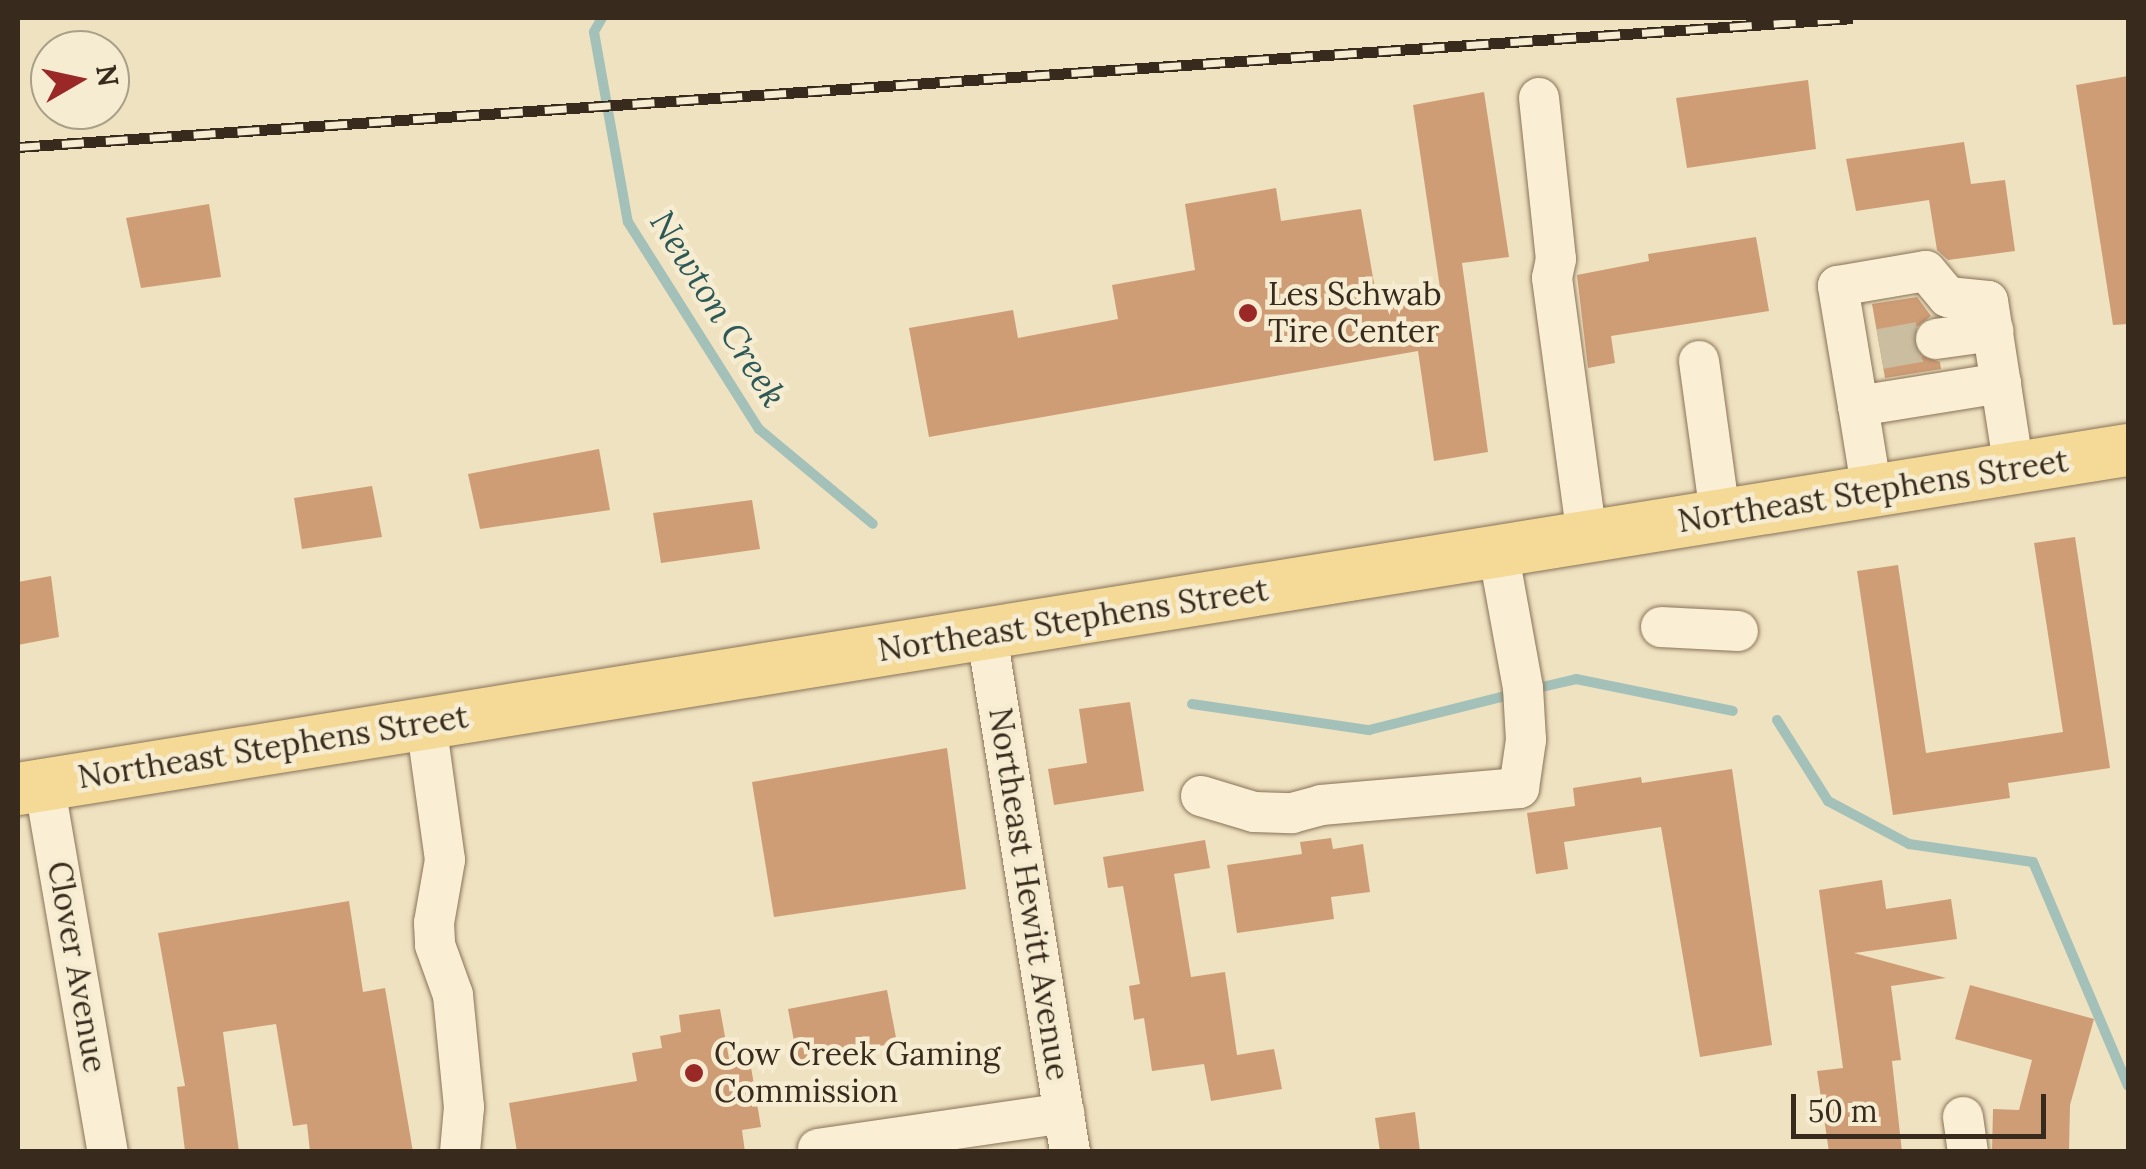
<!DOCTYPE html>
<html>
<head>
<meta charset="utf-8">
<style>
	body { margin:0 }
	#map { position:relative; width:2146px; height:1169px; overflow:hidden; background:#efe2c1; font-family:Lora,serif }
	div>[style] { position:absolute }
	.stream>* { height:10px; margin:-5px; padding:0 5px; transform-origin:5px; border-radius:5px; background:#a4c1b9 }
	.building>* { inset:0; background:#ce9d76 }
	.minor-tunnel>* { height:40px; margin-top:-20px; transform-origin:0; background:repeating-linear-gradient(90deg,#cabda0 0 40px,transparent 0 60px) }
	.roads { filter:drop-shadow(0 0 2px #897358) drop-shadow(0 0 2px #897358) }
	.minor>* { height:40px; margin:-20px; padding:0 20px; transform-origin:20px; border-radius:20px; background:#faefd4 }
	.major>* { height:52px; margin:-26px; padding:0 26px; transform-origin:26px; border-radius:26px; background:#f4d997 }
	.rail>* { height:11px; margin-top:-5.5px; transform-origin:0; background:repeating-linear-gradient(90deg,#f6ecd1 0 22px,#382b1d 0 44px); box-sizing:border-box; border-block:2px solid #382b1d }
	.dots>* { width:28px; height:28px; translate:-50% -50%; box-sizing:border-box; border:5px solid #f6ecd1; border-radius:50% }
	span { translate:-50% -50%; white-space:nowrap; text-align:center; line-height:1.15; -webkit-text-stroke:9px #f6ecd1; paint-order:stroke }
	.poi-label { font-size:32px; color:#382b1d }
	.left { translate:0 -50%; text-align:left }
	.street-label { font-size:32px; color:#382b1d }
	.water-label { font-size:35px; color:#2c5856; font-style:italic }
	.frame { position:absolute; inset:0; border:20px solid #382b1d; pointer-events:none }
	.north { position:absolute; left:30px; top:30px; width:100px; height:100px; box-sizing:border-box; background:#f6ecd1; border:2px solid #aa9f89; border-radius:50%; rotate:81deg; font-size:28px; font-weight:700; line-height:40px; text-align:center; color:#382b1d }
	.north::after { content:''; display:block; margin:auto; width:35px; height:45px; background:#992826; clip-path:polygon(50% 0,100% 100%,50% 72%,0 100%) }
	.scale { position:absolute; left:1791px; top:1094px; width:255px; height:45px; box-sizing:border-box; border:5px solid #382b1d; border-top:0; padding-left:12px; font-size:30px; line-height:35px; white-space:nowrap; color:#382b1d; -webkit-text-stroke:8px #f6ecd1; paint-order:stroke }
</style>
</head>
<body>
<div id="map">
	<div class="stream">
		<i style="left:602px;top:18px;width:16px;rotate:120deg"></i>
		<i style="left:594px;top:32px;width:193px;rotate:79.9deg"></i>
		<i style="left:628px;top:222px;width:245px;rotate:57.7deg"></i>
		<i style="left:759px;top:429px;width:148px;rotate:39.8deg"></i>
		<i style="left:1542px;top:687px;width:35px;rotate:-13deg"></i>
		<i style="left:1576px;top:679px;width:160px;rotate:11.5deg"></i>
		<i style="left:1192px;top:704px;width:179px;rotate:8.4deg"></i>
		<i style="left:1369px;top:730px;width:140px;rotate:-14deg"></i>
		<i style="left:1777px;top:720px;width:96px;rotate:57.8deg"></i>
		<i style="left:1828px;top:801px;width:92px;rotate:28deg"></i>
		<i style="left:1909px;top:844px;width:125px;rotate:8.3deg"></i>
		<i style="left:2033px;top:862px;width:243px;rotate:67deg"></i>
	</div>
	<div class="building">
		<i style="clip-path:polygon(2128px 76px,2128px 324px,2113px 325px,2076px 85px)"></i>
		<i style="clip-path:polygon(1808px 80px,1816px 149px,1687px 168px,1676px 98px)"></i>
		<i style="clip-path:polygon(1484px 92px,1509px 257px,1462px 263px,1488px 452px,1434px 461px,1418px 351px,929px 437px,909px 328px,1013px 310px,1018px 338px,1118px 319px,1112px 285px,1195px 270px,1185px 204px,1276px 188px,1281px 221px,1361px 209px,1377px 300px,1440px 288px,1413px 105px)"></i>
		<i style="clip-path:polygon(1964px 142px,1971px 184px,2005px 180px,2015px 251px,1948px 260px,1937px 250px,1929px 200px,1856px 211px,1846px 159px)"></i>
		<i style="clip-path:polygon(209px 204px,221px 277px,141px 288px,126px 218px)"></i>
		<i style="clip-path:polygon(1756px 237px,1769px 311px,1611px 336px,1615px 363px,1588px 368px,1577px 275px,1649px 261px,1648px 254px)"></i>
		<i style="clip-path:polygon(1917px 297px,1931px 316px,1914px 329px,1913px 343px,1918px 354px,1940px 362px,1941px 369px,1885px 378px,1872px 304px)"></i>
		<i style="clip-path:polygon(599px 449px,610px 510px,480px 529px,468px 474px)"></i>
		<i style="clip-path:polygon(372px 486px,382px 537px,302px 549px,294px 498px)"></i>
		<i style="clip-path:polygon(752px 500px,760px 549px,661px 563px,653px 513px)"></i>
		<i style="clip-path:polygon(2075px 537px,2110px 768px,2008px 783px,2010px 798px,1893px 815px,1857px 571px,1898px 565px,1926px 753px,2063px 732px,2034px 543px)"></i>
		<i style="clip-path:polygon(51px 576px,59px 637px,18px 645px,18px 582px)"></i>
		<i style="clip-path:polygon(1130px 702px,1144px 791px,1054px 805px,1048px 769px,1087px 763px,1079px 709px)"></i>
		<i style="clip-path:polygon(947px 748px,966px 889px,774px 917px,752px 782px)"></i>
		<i style="clip-path:polygon(1732px 769px,1772px 1045px,1700px 1057px,1661px 827px,1564px 842px,1568px 869px,1536px 874px,1527px 813px,1575px 806px,1573px 788px,1641px 777px,1642px 783px)"></i>
		<i style="clip-path:polygon(1331px 838px,1333px 849px,1363px 844px,1370px 892px,1331px 897px,1334px 919px,1237px 933px,1227px 865px,1302px 854px,1300px 842px)"></i>
		<i style="clip-path:polygon(1205px 840px,1210px 868px,1174px 874px,1191px 977px,1225px 972px,1237px 1055px,1274px 1049px,1282px 1089px,1211px 1101px,1204px 1064px,1152px 1071px,1144px 1018px,1134px 1020px,1129px 986px,1140px 984px,1123px 886px,1108px 888px,1103px 857px)"></i>
		<i style="clip-path:polygon(1882px 880px,1886px 909px,1951px 899px,1957px 939px,1854px 953px,1946px 978px,1891px 986px,1901px 1060px,1892px 1061px,1902px 1152px,1829px 1152px,1817px 1071px,1843px 1068px,1819px 890px)"></i>
		<i style="clip-path:polygon(349px 901px,363px 992px,385px 988px,413px 1152px,310px 1152px,307px 1124px,293px 1126px,276px 1024px,223px 1032px,239px 1152px,185px 1151px,177px 1087px,185px 1086px,158px 933px)"></i>
		<i style="clip-path:polygon(1970px 985px,2094px 1019px,2070px 1105px,2069px 1152px,1992px 1152px,1993px 1109px,2019px 1110px,2032px 1060px,1955px 1039px)"></i>
		<i style="clip-path:polygon(887px 990px,897px 1043px,798px 1062px,788px 1009px)"></i>
		<i style="clip-path:polygon(720px 1009px,730px 1064px,750px 1061px,761px 1127px,742px 1130px,745px 1152px,517px 1152px,509px 1103px,637px 1081px,632px 1053px,662px 1048px,660px 1036px,681px 1032px,679px 1015px)"></i>
		<i style="clip-path:polygon(1415px 1112px,1420px 1152px,1380px 1152px,1375px 1118px)"></i>
	</div>
	<div class="minor-tunnel">
		<i style="left:1880px;top:349px;width:57px;rotate:-10.1deg"></i>
	</div>
	<div class="roads">
		<div class="minor">
			<i style="left:1539px;top:98px;width:162px;rotate:84deg"></i>
			<i style="left:1556px;top:259px;width:19px;rotate:102deg"></i>
			<i style="left:1552px;top:278px;width:261px;rotate:82.3deg"></i>
			<i style="left:1936px;top:339px;width:58px;rotate:-8deg"></i>
			<i style="left:1699px;top:361px;width:155px;rotate:82.2deg"></i>
			<i style="left:1858px;top:406px;width:122px;rotate:-99.5deg"></i>
			<i style="left:1838px;top:286px;width:89px;rotate:-9.7deg"></i>
			<i style="left:1926px;top:271px;width:34px;rotate:50deg"></i>
			<i style="left:1948px;top:297px;width:40px;rotate:5.7deg"></i>
			<i style="left:1988px;top:301px;width:170px;rotate:81.2deg"></i>
			<i style="left:1872px;top:492px;width:87px;rotate:-99.2deg"></i>
			<i style="left:1858px;top:406px;width:145px;rotate:-9.1deg"></i>
			<i style="left:1661px;top:627px;width:77px;rotate:3deg"></i>
			<i style="left:987px;top:636px;width:523px;rotate:80.86deg"></i>
			<i style="left:426px;top:723px;width:138px;rotate:82.1deg"></i>
			<i style="left:445px;top:860px;width:64px;rotate:99.9deg"></i>
			<i style="left:434px;top:923px;width:22px;rotate:87deg"></i>
			<i style="left:435px;top:945px;width:53px;rotate:70.2deg"></i>
			<i style="left:453px;top:995px;width:113px;rotate:84.4deg"></i>
			<i style="left:464px;top:1107px;width:45px;rotate:95.1deg"></i>
			<i style="left:44px;top:783px;width:375px;rotate:80.2deg"></i>
			<i style="left:1201px;top:796px;width:55px;rotate:16.8deg"></i>
			<i style="left:1254px;top:812px;width:38px;rotate:2deg"></i>
			<i style="left:1292px;top:813px;width:30px;rotate:-15deg"></i>
			<i style="left:1321px;top:805px;width:199px;rotate:-4.9deg"></i>
			<i style="left:1519px;top:788px;width:49px;rotate:-81.7deg"></i>
			<i style="left:1526px;top:740px;width:52px;rotate:-93.3deg"></i>
			<i style="left:1523px;top:688px;width:139px;rotate:-100.3deg"></i>
			<i style="left:1963px;top:1117px;width:35px;rotate:82deg"></i>
			<i style="left:818px;top:1149px;width:249px;rotate:-8.3deg"></i>
		</div>
		<div class="major">
			<i style="left:18px;top:789px;width:2137px;rotate:-9.13deg"></i>
		</div>
	</div>
	<div class="rail">
		<i style="left:18px;top:147px;width:1839px;rotate:-4.02deg"></i>
	</div>
	<div class="dots">
		<i style="left:1248px;top:313px;background:#992826"></i>
		<i style="left:694px;top:1073px;background:#992826"></i>
	</div>
	<div class="poi-label">
		<span class="left" style="left:1268px;top:313px">Les Schwab<br>Tire Center</span>
		<span class="left" style="left:714px;top:1073px">Cow Creek Gaming<br>Commission</span>
	</div>
	<div class="street-label">
		<span style="left:1873px;top:491px;rotate:-9deg">Northeast Stephens Street</span>
		<span style="left:1073px;top:620px;rotate:-9deg">Northeast Stephens Street</span>
		<span style="left:273px;top:747px;rotate:-9deg">Northeast Stephens Street</span>
		<span style="left:1029px;top:894px;rotate:81deg">Northeast Hewitt Avenue</span>
		<span style="left:77px;top:967px;rotate:80deg">Clover Avenue</span>
	</div>
	<div class="water-label">
		<span style="left:718px;top:309px;rotate:58deg">Newton Creek</span>
	</div>
	<div class="frame"></div>
	<div class="north">N</div>
	<div class="scale">50 m</div>
</div>
</body>
</html>
